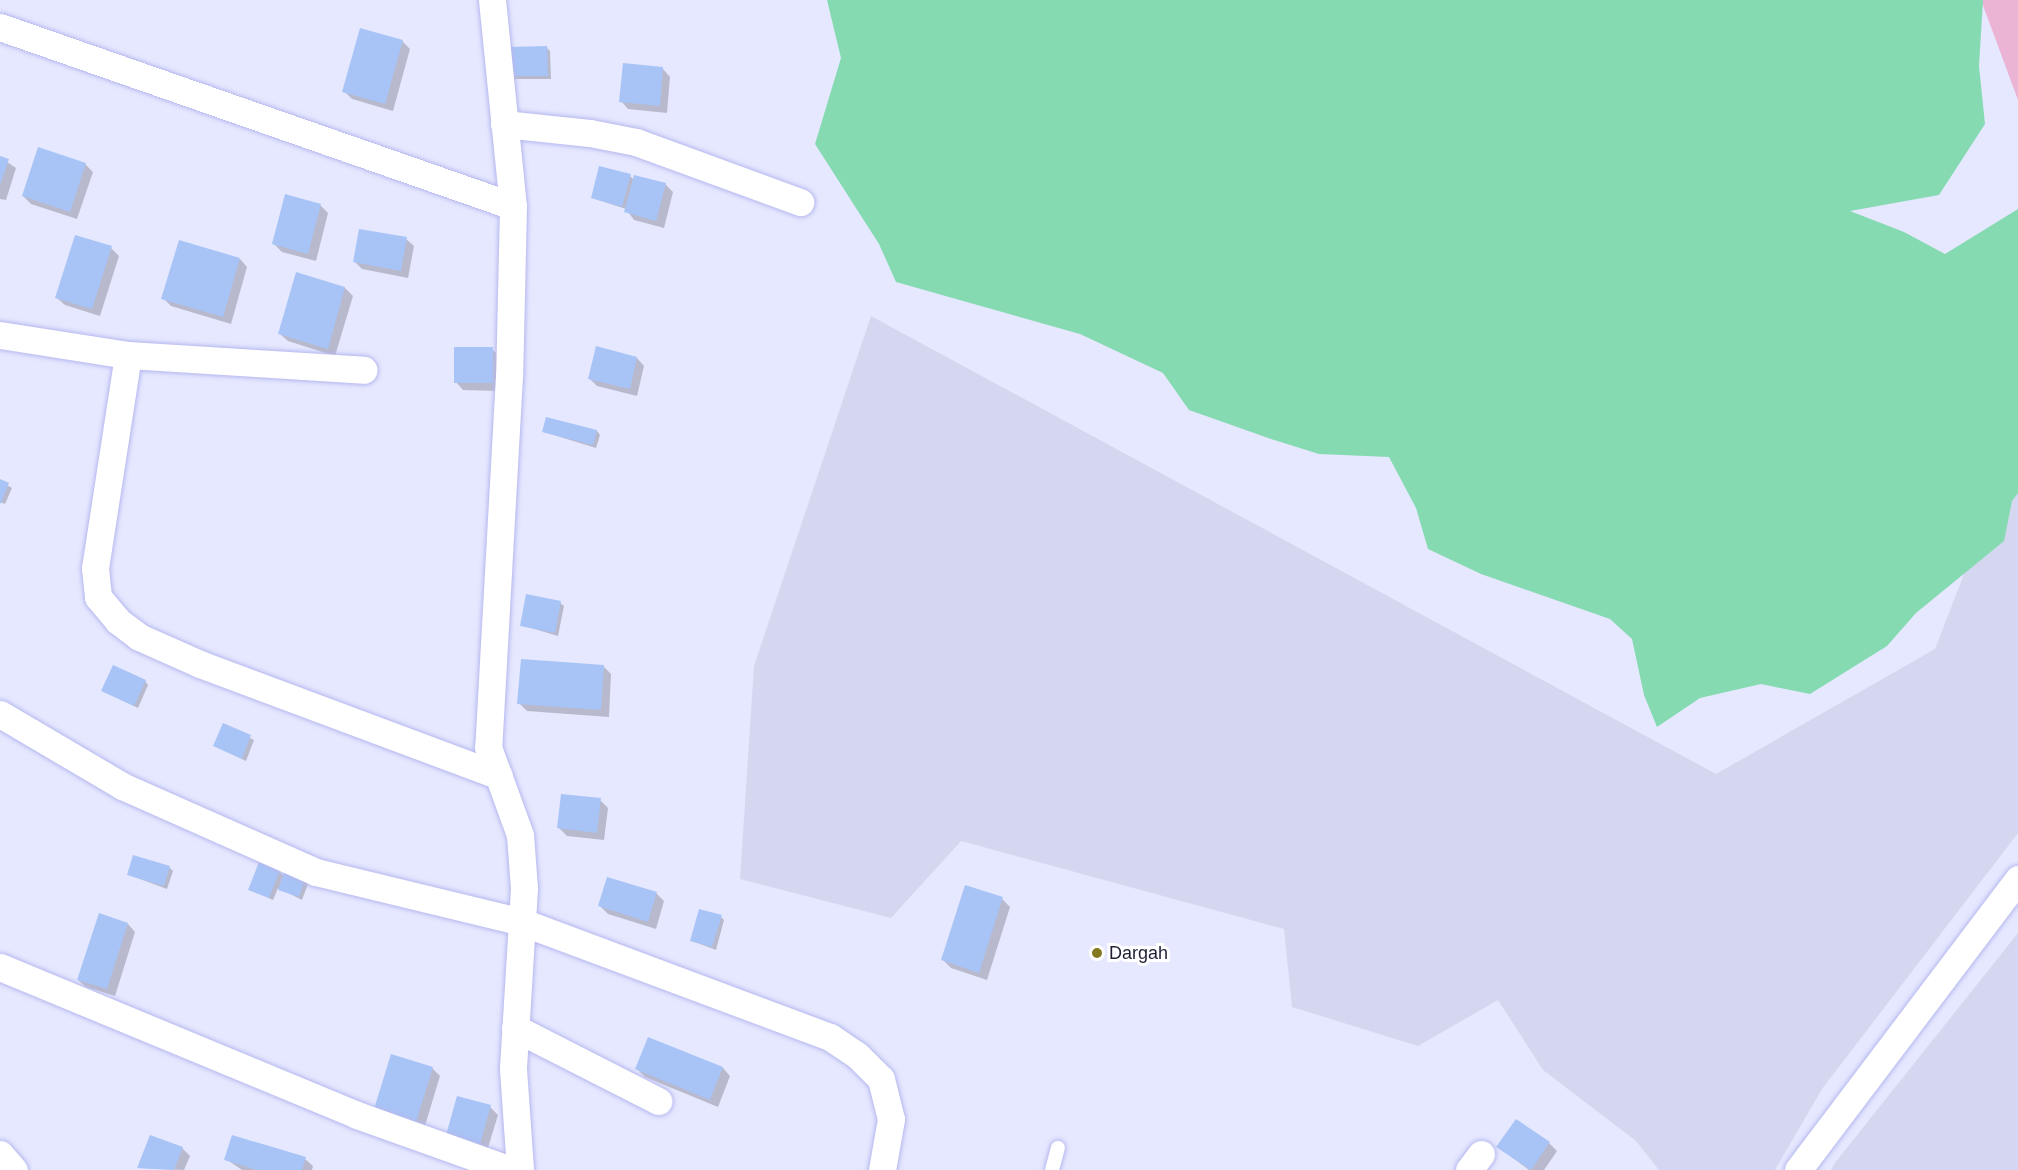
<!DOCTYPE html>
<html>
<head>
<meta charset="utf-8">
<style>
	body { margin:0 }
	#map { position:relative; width:2018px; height:1170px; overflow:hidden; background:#e6e8ff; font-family:Arial,sans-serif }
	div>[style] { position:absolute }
	.built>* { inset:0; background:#d5d7f1 }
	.green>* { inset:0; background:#ebb3d4 }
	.water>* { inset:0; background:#85dab1 }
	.shadow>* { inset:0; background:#0003 }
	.building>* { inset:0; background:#a8c4f6 }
	.roads { filter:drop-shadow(0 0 2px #b5b8ee) drop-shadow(0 0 2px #b5b8ee) }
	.service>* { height:14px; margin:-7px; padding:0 7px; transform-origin:7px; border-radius:7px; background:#fff }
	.minor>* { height:27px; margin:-13.5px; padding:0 13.5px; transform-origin:13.5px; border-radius:13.5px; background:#fff }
	.dots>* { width:16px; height:16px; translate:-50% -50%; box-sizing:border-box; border:3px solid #fff; border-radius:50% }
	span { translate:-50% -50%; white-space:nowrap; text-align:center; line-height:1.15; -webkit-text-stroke:6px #fff; paint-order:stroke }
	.poi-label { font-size:18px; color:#1f2034 }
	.left { translate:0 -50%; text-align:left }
</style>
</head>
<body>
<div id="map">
	<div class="built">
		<i style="clip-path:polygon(871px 316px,1716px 774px,1935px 649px,2018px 435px,2018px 833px,1822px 1089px,1775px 1170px,1659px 1170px,1636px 1141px,1543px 1070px,1498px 1000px,1418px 1046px,1292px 1007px,1284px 929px,961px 841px,891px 918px,740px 879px,754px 666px)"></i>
		<i style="clip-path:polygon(2018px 933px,2018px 1170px,1831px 1170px,1834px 1164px)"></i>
	</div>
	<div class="green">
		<i style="clip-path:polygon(1981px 0,2018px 0,2018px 100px)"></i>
	</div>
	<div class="water">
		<i style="clip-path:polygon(827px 0,1983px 0,1979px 66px,1985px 124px,1939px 195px,1850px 211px,1904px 232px,1945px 254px,2018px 209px,2018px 493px,2012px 501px,2004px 541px,1916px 613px,1887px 646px,1810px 694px,1761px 684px,1700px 698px,1657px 727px,1644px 695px,1632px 639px,1610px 619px,1481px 574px,1428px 549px,1416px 508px,1389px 457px,1319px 454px,1271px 439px,1189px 410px,1163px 373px,1080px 334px,896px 282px,879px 244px,815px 144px,841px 58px)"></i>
	</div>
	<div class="shadow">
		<i style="clip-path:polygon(402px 41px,410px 49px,393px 111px,352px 99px,344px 91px)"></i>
		<i style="clip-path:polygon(547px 48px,550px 51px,551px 79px,513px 79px,510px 76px)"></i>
		<i style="clip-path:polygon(663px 69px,670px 77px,667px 113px,628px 109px,621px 101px)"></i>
		<i style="clip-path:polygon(0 157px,16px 168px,6px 200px,0 199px)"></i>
		<i style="clip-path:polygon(85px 164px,93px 172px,77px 219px,31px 204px,23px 196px)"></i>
		<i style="clip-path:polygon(630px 176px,634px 180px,665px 184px,673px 192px,664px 228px,634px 220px,626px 209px,592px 198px)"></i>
		<i style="clip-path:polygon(320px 205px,328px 213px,316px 261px,282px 252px,274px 244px)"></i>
		<i style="clip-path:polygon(406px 239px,414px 246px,408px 278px,362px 269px,354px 261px)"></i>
		<i style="clip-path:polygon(111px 248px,119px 256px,100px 316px,65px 305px,57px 298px)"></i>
		<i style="clip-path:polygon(240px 259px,247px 267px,231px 324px,171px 306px,163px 298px)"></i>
		<i style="clip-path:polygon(297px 274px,345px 288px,353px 296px,335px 356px,288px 341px,280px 334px)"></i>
		<i style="clip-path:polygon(492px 349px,500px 357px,500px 391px,463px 390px,456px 382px)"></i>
		<i style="clip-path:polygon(637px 358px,644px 366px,637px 396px,597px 386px,590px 379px)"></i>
		<i style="clip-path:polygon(597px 431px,600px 435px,596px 448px,544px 432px)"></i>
		<i style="clip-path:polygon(0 481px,12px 488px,5px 504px,0 502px)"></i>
		<i style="clip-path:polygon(560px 603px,564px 606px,558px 636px,521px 625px)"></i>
		<i style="clip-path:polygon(603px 666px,611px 674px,609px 717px,527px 711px,519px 703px)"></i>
		<i style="clip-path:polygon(145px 681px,148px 685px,138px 708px,103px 691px)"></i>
		<i style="clip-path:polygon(224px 725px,254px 740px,246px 761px,215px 746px)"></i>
		<i style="clip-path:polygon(600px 800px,608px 808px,604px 840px,567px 836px,559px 828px)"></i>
		<i style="clip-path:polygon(169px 867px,173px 871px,167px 889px,129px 875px)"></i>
		<i style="clip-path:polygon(279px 871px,284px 876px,309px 881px,302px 900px,278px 888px,273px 900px,250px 889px)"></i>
		<i style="clip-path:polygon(608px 879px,657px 894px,664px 901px,656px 929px,608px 914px,600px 906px)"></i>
		<i style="clip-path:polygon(1002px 899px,1010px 907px,987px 980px,951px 968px,943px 960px)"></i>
		<i style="clip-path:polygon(721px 917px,724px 920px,716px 950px,692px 941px)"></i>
		<i style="clip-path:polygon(128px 924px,135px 932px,115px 996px,86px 987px,78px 980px)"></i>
		<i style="clip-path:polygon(649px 1039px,723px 1068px,730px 1076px,718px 1107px,645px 1077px,637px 1069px)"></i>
		<i style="clip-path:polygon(432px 1068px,440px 1076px,424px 1129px,384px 1117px)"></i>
		<i style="clip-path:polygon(490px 1107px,498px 1115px,487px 1151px,455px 1143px)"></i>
		<i style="clip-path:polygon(1549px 1143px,1557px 1151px,1544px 1170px,1529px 1170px,1498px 1147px)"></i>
		<i style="clip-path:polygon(182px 1148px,190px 1156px,184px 1170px,139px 1168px)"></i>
		<i style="clip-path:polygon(226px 1159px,305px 1159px,313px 1166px,312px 1170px,242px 1170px)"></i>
	</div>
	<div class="building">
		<i style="clip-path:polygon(360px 28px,403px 40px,385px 104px,342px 92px)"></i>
		<i style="clip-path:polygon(547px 46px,548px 76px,508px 76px,507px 47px)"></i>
		<i style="clip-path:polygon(623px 63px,663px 67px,660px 106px,619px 102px)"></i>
		<i style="clip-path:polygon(38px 147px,86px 163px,70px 212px,22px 196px)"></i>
		<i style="clip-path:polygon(0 156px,9px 159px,0 185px)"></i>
		<i style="clip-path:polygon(599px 166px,631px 174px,622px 207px,591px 198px)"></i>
		<i style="clip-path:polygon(634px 175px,666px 183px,656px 221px,624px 212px)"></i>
		<i style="clip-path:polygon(285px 194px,321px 204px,308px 254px,272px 244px)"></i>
		<i style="clip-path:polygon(359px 229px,407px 237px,401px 271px,353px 262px)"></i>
		<i style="clip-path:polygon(75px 235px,112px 246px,92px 309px,55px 298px)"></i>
		<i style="clip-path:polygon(179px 240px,240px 258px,223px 317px,161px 299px)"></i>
		<i style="clip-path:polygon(296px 272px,345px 287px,328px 349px,278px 334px)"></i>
		<i style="clip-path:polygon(596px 346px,637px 357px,630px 389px,588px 379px)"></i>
		<i style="clip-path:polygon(454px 347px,493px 347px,493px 383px,454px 383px)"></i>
		<i style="clip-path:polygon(546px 417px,597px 430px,593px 445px,542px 432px)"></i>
		<i style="clip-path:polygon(0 479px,9px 483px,0 505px)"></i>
		<i style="clip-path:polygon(526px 594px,561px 601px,555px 633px,520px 626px)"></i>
		<i style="clip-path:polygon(521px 659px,604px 665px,601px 710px,517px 704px)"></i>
		<i style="clip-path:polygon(113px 665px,146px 680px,134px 706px,101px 691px)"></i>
		<i style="clip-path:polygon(223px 723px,251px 735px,242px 759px,213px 746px)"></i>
		<i style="clip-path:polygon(561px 794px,601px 798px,597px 833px,557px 828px)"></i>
		<i style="clip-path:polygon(133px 855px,170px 866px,164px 886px,127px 875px)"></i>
		<i style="clip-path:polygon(259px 862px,280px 870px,269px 898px,248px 890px)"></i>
		<i style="clip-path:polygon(285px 869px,306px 876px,299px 897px,278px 890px)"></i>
		<i style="clip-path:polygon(607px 877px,657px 892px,648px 922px,598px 906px)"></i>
		<i style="clip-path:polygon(965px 885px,1003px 897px,979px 973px,941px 960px)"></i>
		<i style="clip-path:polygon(699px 909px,722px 915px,712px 947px,690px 941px)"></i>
		<i style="clip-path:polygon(99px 913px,128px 923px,107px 989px,77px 980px)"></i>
		<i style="clip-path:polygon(648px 1037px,723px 1067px,710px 1100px,635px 1069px)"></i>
		<i style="clip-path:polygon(391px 1054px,433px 1067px,416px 1122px,374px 1109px)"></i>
		<i style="clip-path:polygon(457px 1096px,491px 1105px,480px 1144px,446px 1135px)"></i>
		<i style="clip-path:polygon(1516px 1119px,1550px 1142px,1531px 1170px,1496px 1147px)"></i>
		<i style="clip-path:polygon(150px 1135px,183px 1147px,174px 1170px,137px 1168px)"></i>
		<i style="clip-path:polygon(232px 1135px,306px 1157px,302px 1170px,257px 1170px,224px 1160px)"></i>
	</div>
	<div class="roads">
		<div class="service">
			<i style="left:1052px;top:1170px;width:23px;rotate:-75deg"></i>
		</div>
		<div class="minor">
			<i style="left:492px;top:0;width:207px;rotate:84.2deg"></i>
			<i style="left:513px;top:206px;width:170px;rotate:91.3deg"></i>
			<i style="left:509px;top:376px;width:372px;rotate:93.2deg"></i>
			<i style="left:488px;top:747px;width:94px;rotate:70deg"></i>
			<i style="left:520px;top:835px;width:53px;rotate:85.7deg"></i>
			<i style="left:524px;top:888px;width:181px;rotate:93.5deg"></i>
			<i style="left:513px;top:1069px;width:101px;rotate:86deg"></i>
			<i style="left:0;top:27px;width:543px;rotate:19.24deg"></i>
			<i style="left:504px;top:124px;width:86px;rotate:6deg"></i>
			<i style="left:590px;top:133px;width:47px;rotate:11.1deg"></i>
			<i style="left:636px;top:142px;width:175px;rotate:20.1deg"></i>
			<i style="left:0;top:335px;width:130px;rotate:8.9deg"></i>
			<i style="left:128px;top:355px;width:236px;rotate:3.6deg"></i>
			<i style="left:128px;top:355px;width:216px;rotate:98.8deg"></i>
			<i style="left:95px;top:568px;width:29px;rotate:84deg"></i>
			<i style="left:98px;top:597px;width:31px;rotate:50deg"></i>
			<i style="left:118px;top:621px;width:26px;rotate:37deg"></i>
			<i style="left:139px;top:637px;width:67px;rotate:23.9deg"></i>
			<i style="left:200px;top:664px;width:319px;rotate:20.5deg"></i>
			<i style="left:0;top:714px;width:142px;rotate:30.5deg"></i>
			<i style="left:122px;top:786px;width:212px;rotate:23.9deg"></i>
			<i style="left:316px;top:872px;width:212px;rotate:13.6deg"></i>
			<i style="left:522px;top:922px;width:329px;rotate:20.5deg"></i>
			<i style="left:830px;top:1037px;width:32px;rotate:34deg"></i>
			<i style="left:857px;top:1055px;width:34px;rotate:45deg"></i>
			<i style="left:881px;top:1079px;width:41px;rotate:76deg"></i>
			<i style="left:891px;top:1119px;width:52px;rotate:100deg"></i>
			<i style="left:0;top:967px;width:386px;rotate:22.5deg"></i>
			<i style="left:357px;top:1115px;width:164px;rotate:19.7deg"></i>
			<i style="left:515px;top:1028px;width:161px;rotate:27deg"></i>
			<i style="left:0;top:1154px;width:21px;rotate:49deg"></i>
			<i style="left:1469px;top:1170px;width:20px;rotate:-53deg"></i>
			<i style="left:1798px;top:1170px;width:365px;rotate:-52.9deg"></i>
		</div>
	</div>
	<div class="dots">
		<i style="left:1097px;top:953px;background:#84791e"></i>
	</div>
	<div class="poi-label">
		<span class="left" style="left:1109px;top:953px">Dargah</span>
	</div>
</div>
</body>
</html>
